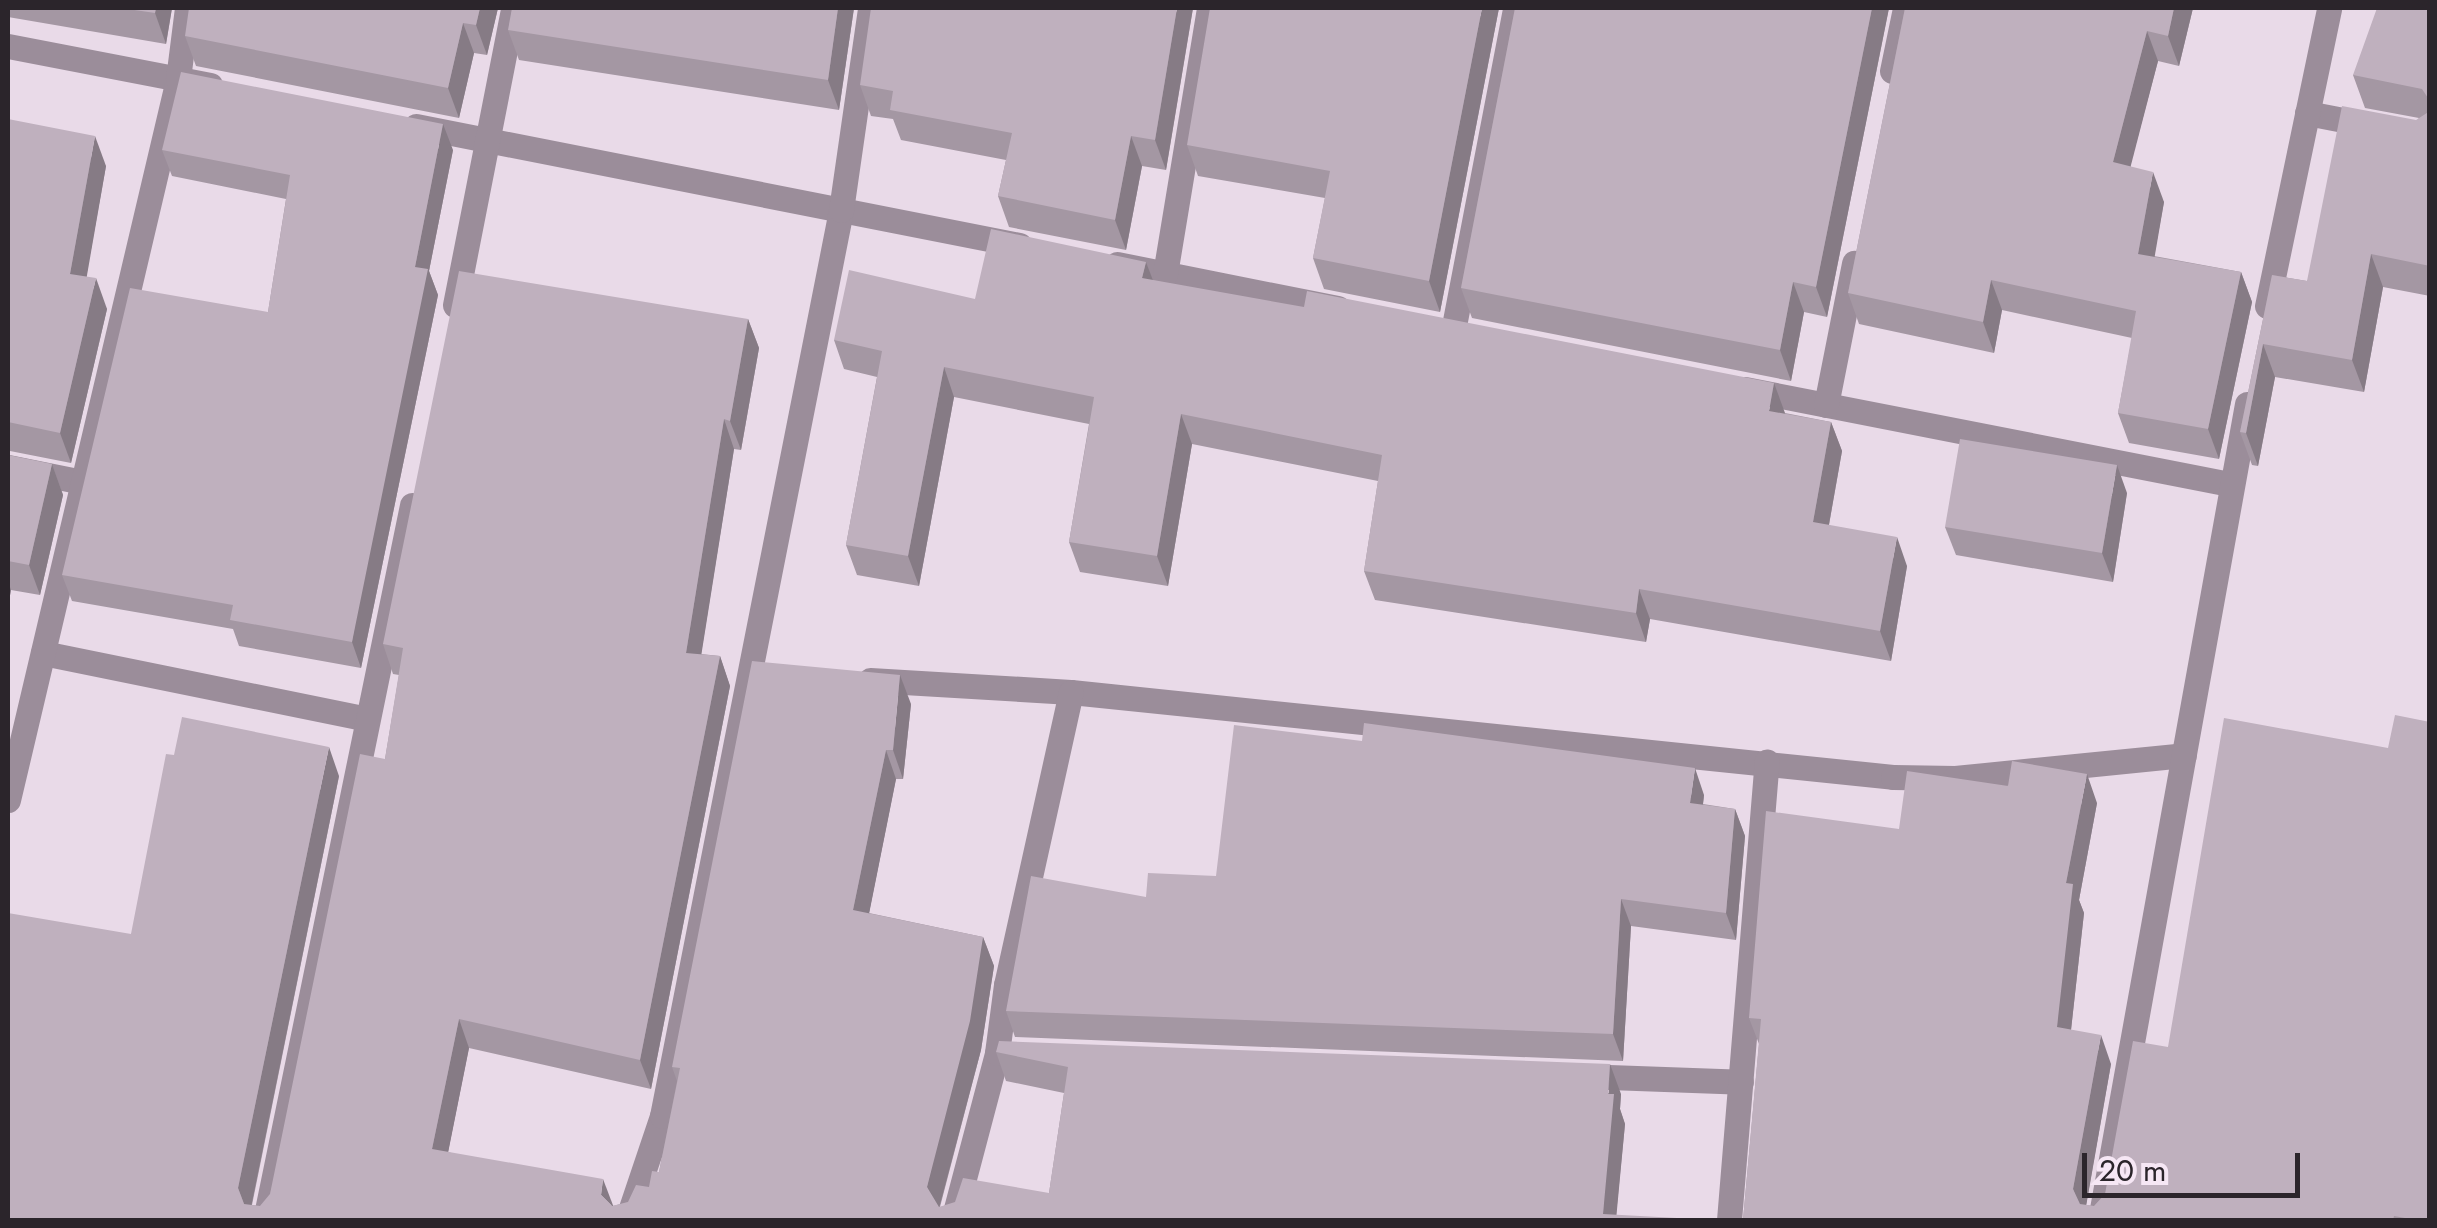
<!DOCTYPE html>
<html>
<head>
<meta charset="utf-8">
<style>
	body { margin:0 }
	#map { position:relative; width:2437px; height:1228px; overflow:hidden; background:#e9dae8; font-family:Jost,sans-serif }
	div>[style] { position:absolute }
	.minor>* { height:25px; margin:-12.5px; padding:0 12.5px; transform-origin:12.5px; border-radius:12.5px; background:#9b8d9a }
	.wall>* { inset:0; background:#a497a3 }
	.shaded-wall>* { inset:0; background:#867b85 }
	.building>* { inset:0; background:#bfb0be }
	span { translate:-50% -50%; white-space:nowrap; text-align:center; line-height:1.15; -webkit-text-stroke:10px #f6e7f5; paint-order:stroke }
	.frame { position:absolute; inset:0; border:10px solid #2b252b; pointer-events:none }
	.scale { position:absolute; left:2082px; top:1153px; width:218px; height:45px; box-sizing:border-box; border:5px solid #2b252b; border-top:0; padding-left:12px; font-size:30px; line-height:35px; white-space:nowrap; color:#2b252b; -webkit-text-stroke:8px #f6e7f5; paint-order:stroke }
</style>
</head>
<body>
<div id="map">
	<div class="minor">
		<i style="left:8px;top:46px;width:206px;rotate:10.9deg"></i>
		<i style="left:1892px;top:71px;width:64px;rotate:-78.3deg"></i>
		<i style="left:2307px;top:113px;width:125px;rotate:11deg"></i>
		<i style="left:416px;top:126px;width:615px;rotate:11.16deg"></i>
		<i style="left:1117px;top:264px;width:225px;rotate:11.3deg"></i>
		<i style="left:1165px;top:274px;width:270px;rotate:-80.6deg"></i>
		<i style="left:455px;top:305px;width:303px;rotate:-78.9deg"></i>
		<i style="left:2267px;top:306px;width:304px;rotate:-78.2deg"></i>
		<i style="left:1453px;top:331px;width:329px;rotate:-79.1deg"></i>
		<i style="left:1745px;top:389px;width:495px;rotate:11.1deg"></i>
		<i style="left:1826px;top:405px;width:145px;rotate:-78.8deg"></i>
		<i style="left:8px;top:467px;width:76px;rotate:11.3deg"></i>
		<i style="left:43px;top:653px;width:330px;rotate:11.5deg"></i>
		<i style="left:870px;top:680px;width:201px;rotate:3.4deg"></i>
		<i style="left:1071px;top:692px;width:826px;rotate:5.9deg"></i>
		<i style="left:1893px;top:777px;width:62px;rotate:0.9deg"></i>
		<i style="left:1955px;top:778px;width:230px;rotate:-5.7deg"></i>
		<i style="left:8px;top:800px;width:741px;rotate:-76.73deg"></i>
		<i style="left:178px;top:79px;width:72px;rotate:-82.8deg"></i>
		<i style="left:1581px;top:1076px;width:160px;rotate:2.1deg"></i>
		<i style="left:265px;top:1220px;width:730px;rotate:-78.38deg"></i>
		<i style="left:627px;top:1220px;width:110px;rotate:-71.4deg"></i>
		<i style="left:662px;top:1116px;width:924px;rotate:-78.82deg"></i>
		<i style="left:841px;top:210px;width:204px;rotate:-81.8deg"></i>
		<i style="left:953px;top:1220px;width:173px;rotate:-75.2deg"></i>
		<i style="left:997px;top:1053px;width:69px;rotate:-82.5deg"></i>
		<i style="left:1006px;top:985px;width:300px;rotate:-77.5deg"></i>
		<i style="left:1729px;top:1220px;width:460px;rotate:-85.3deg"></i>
		<i style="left:2100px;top:1220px;width:829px;rotate:-79.79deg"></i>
	</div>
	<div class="wall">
		<i style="clip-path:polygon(8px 8px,172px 8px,166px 44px,8px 17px)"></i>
		<i style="clip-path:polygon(498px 8px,487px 55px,474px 53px,459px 118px,196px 66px,185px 36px)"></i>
		<i style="clip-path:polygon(854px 8px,839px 110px,519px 60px,508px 30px)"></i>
		<i style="clip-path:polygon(1193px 8px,1166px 170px,1142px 166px,1126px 250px,1009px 227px,998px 196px,1006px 160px,901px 140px,893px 119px,871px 116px,860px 85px)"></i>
		<i style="clip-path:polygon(1499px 8px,1440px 312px,1324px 289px,1313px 258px,1325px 198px,1198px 176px,1187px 145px)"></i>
		<i style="clip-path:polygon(1515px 8px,1889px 8px,1827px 317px,1804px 312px,1791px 381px,1472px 318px,1461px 288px)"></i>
		<i style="clip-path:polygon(1905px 8px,2193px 8px,2179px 66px,2158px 61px,2130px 166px,2164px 202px,2154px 256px,2241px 272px,2252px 302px,2219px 459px,2129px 443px,2118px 413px,2132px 338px,2002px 310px,1994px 353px,1859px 324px,1848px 293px)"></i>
		<i style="clip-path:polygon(2430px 8px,2430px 296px,2383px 287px,2364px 392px,2275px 377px,2258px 466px,2252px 465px,2240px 432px,2272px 275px,2307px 281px,2419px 118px,2365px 108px,2353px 75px)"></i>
		<i style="clip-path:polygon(8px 119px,106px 166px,86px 277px,107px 309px,71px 463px,10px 451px,8px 453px)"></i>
		<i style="clip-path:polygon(162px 150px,453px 150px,429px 271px,438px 295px,361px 668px,239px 646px,233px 629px,72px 601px,62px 575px,268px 312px,286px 199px,172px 176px)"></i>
		<i style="clip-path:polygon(1146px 262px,1152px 280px,1785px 413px,1831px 422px,1842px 451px,1829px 525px,1907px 566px,1891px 661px,1650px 619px,1646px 642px,1375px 600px,1364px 571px,1378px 481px,1192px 444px,1168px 586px,1080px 572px,1069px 542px,1089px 424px,954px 397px,919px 586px,857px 575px,846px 545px,877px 377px,844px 369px,834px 340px,975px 299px)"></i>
		<i style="clip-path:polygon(748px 319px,759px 348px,741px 450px,734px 449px,701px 654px,720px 656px,730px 686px,651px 1089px,469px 1048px,448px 1152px,613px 1206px,628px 1202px,649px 1187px,659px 1172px,677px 1081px,672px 1067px,911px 704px,903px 779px,896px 779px,869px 913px,983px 937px,994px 966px,981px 1050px,940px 1207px,1049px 1193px,1064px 1093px,1006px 1081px,996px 1052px,1621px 1094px,1620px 1109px,1625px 1124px,1616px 1215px,8px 1220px,131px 934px,339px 776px,252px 1205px,260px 1206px,270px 1194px,385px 759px,399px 675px,393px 674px,383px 644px)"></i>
		<i style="clip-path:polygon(8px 455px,52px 464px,63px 495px,40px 595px,11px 590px,8px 606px)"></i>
		<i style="clip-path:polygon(2127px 493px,2113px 582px,1956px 555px,1945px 527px)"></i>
		<i style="clip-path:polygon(2388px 748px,2430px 1220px,1743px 1220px,1759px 1044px,1749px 1018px,1899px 829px,2097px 803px,2079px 900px,2084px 913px,2071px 1030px,2111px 1064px,2086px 1205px,2094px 1206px,2105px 1194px,2168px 1047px)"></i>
		<i style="clip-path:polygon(1704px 795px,1703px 804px,1735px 809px,1745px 836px,1736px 940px,1631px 926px,1623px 1061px,1015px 1037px,1006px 1011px,1146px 897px)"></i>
	</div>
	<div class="shaded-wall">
		<i style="clip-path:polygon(156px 8px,172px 8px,166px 44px,155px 13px)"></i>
		<i style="clip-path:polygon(480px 8px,498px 8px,487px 55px,476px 25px)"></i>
		<i style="clip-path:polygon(838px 8px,854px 8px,839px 110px,828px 80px)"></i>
		<i style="clip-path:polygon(1177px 8px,1193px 8px,1166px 170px,1155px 140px)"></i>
		<i style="clip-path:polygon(1482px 8px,1499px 8px,1440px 312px,1429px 281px)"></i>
		<i style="clip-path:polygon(1872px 8px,1889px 8px,1827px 317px,1816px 287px)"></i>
		<i style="clip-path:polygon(2174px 8px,2193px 8px,2179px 66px,2168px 36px)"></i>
		<i style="clip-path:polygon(463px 23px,474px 53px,459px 118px,448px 88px)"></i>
		<i style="clip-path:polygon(2147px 31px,2158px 61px,2124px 192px,2113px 162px)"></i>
		<i style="clip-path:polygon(443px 124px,453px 150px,429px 271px,438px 295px,361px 668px,352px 642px,415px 267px)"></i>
		<i style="clip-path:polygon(95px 136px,106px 166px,82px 304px,70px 274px)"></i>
		<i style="clip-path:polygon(1131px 136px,1142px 166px,1126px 250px,1115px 220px)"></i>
		<i style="clip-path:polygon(2153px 172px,2164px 202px,2150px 284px,2138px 254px)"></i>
		<i style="clip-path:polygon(2371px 254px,2383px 287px,2364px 392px,2352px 360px)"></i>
		<i style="clip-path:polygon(1146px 262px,1157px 291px,1142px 278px)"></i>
		<i style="clip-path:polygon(2241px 272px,2252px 302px,2219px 459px,2208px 429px)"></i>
		<i style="clip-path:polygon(96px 278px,107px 309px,71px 463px,60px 433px)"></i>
		<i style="clip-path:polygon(1991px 280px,2002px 310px,1994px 353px,1983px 322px)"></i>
		<i style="clip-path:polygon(1793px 282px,1804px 312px,1791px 381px,1780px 350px)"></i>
		<i style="clip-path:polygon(748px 319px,759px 348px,741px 450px,730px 421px)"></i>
		<i style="clip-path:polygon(2263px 344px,2275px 377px,2258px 466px,2246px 433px)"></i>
		<i style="clip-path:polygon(944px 367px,954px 397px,919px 586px,908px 556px)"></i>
		<i style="clip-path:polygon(1774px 383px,1785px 413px,1779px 440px,1769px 411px)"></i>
		<i style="clip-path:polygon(1181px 414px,1192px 444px,1168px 586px,1157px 556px)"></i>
		<i style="clip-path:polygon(724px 419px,734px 449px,697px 682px,686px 653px)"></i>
		<i style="clip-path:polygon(1831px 422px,1842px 451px,1824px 552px,1813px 522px)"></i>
		<i style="clip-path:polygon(52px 464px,63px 495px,40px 595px,29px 565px)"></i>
		<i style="clip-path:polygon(2117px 465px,2127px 493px,2113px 582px,2102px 553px)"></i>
		<i style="clip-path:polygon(1897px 537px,1907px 566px,1891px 661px,1880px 631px)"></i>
		<i style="clip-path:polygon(8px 581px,11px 590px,8px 606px)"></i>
		<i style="clip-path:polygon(1639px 589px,1650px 619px,1646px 642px,1636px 613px)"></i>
		<i style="clip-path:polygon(720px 656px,730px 686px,651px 1089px,640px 1060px)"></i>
		<i style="clip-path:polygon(900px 675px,911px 704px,903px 779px,893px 750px)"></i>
		<i style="clip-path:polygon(329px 747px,339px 776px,249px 1217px,238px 1188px)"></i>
		<i style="clip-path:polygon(886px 750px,896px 779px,864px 939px,853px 910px)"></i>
		<i style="clip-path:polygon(1695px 768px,1704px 795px,1700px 830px,1690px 803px)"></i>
		<i style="clip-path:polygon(2087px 774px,2097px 803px,2079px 900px,2084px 913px,2068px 1057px,2057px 1027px,2066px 883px)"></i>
		<i style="clip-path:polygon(1735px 809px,1745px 836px,1736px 940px,1726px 913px)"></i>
		<i style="clip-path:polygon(1621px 899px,1631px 926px,1623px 1061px,1613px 1034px)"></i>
		<i style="clip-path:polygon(983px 937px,994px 966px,981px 1050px,937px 1216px,927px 1187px)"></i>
		<i style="clip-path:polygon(459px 1019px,469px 1048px,443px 1178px,432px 1149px)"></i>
		<i style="clip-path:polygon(2101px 1035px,2111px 1064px,2084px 1218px,2073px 1189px)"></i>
		<i style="clip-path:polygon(1610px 1064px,1621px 1094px,1620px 1109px,1625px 1124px,1616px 1220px,1603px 1214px)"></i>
		<i style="clip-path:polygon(603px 1179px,614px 1208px,601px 1195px)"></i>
	</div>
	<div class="building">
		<i style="clip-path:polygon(121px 8px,156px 8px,155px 13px)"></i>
		<i style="clip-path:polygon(189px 8px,480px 8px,476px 25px,463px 23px,448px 88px,185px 36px)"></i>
		<i style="clip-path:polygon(512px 8px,838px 8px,828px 80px,508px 30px)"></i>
		<i style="clip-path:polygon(871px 8px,1177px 8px,1155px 140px,1131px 136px,1115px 220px,998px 196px,1012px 133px,890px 110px,893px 91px,860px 85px)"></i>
		<i style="clip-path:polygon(1210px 8px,1482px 8px,1429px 281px,1313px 258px,1330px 171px,1187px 145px)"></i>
		<i style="clip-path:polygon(1515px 8px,1872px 8px,1816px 287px,1793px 282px,1780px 350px,1461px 288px)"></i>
		<i style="clip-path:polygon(1905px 8px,2174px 8px,2168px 36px,2147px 31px,2113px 162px,2153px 172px,2138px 254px,2241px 272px,2208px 429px,2118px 413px,2136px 311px,1991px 280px,1983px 322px,1848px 293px)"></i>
		<i style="clip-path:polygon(2377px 8px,2430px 8px,2430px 101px,2422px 89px,2353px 75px)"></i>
		<i style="clip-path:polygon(181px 72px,443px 124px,415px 267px,428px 269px,352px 642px,230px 620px,233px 605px,62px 575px,130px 288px,268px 312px,290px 175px,162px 150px)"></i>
		<i style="clip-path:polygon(2342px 106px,2416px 120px,2430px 111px,2430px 266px,2371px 254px,2352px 360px,2263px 344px,2246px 433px,2240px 432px,2272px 275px,2307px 281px)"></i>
		<i style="clip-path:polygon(8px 119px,95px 136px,70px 274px,96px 278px,60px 433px,8px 422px)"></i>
		<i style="clip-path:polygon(991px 229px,1146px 262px,1142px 278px,1304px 307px,1307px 291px,1774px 383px,1769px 411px,1831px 422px,1813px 522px,1897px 537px,1880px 631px,1639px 589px,1636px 613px,1364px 571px,1382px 455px,1181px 414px,1157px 556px,1069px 542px,1094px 397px,944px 367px,908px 556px,846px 545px,882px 351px,834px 340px,849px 270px,975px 299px)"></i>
		<i style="clip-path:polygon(459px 271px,748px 319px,730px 421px,724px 419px,686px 653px,720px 656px,640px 1060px,459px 1019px,432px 1149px,603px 1179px,601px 1195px,612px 1206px,628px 1202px,636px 1185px,649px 1187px,652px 1171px,659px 1172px,680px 1068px,672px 1067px,752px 661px,900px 675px,893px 750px,886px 750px,853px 910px,983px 937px,970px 1021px,927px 1187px,939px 1207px,955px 1202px,963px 1178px,1049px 1193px,1068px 1067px,996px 1052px,999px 1041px,1610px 1064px,1608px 1094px,1614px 1094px,1603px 1214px,1714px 1220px,8px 1220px,8px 913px,131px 934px,166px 754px,174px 755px,182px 717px,329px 747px,238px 1188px,244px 1204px,260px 1206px,270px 1194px,360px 754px,385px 759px,403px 648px,383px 644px)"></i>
		<i style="clip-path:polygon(1960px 439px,2117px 465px,2102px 553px,1945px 527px)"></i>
		<i style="clip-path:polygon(8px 455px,52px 464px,29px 565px,8px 561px)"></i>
		<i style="clip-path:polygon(2395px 715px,2430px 722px,2430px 1220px,2416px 1220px,2394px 1216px,2393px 1220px,1743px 1220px,1761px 1019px,1749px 1018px,1766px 811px,1899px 829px,1907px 771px,2008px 786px,2012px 761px,2087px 774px,2066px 883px,2073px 884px,2057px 1027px,2101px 1035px,2073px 1189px,2080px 1204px,2094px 1206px,2105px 1194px,2133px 1041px,2168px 1047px,2224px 718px,2388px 748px)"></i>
		<i style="clip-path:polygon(1364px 723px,1695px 768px,1690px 803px,1735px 809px,1726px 913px,1621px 899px,1613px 1034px,1006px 1011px,1031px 876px,1146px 897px,1148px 873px,1216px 876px,1234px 725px,1362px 741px)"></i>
	</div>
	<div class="frame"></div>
	<div class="scale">20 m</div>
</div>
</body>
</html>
